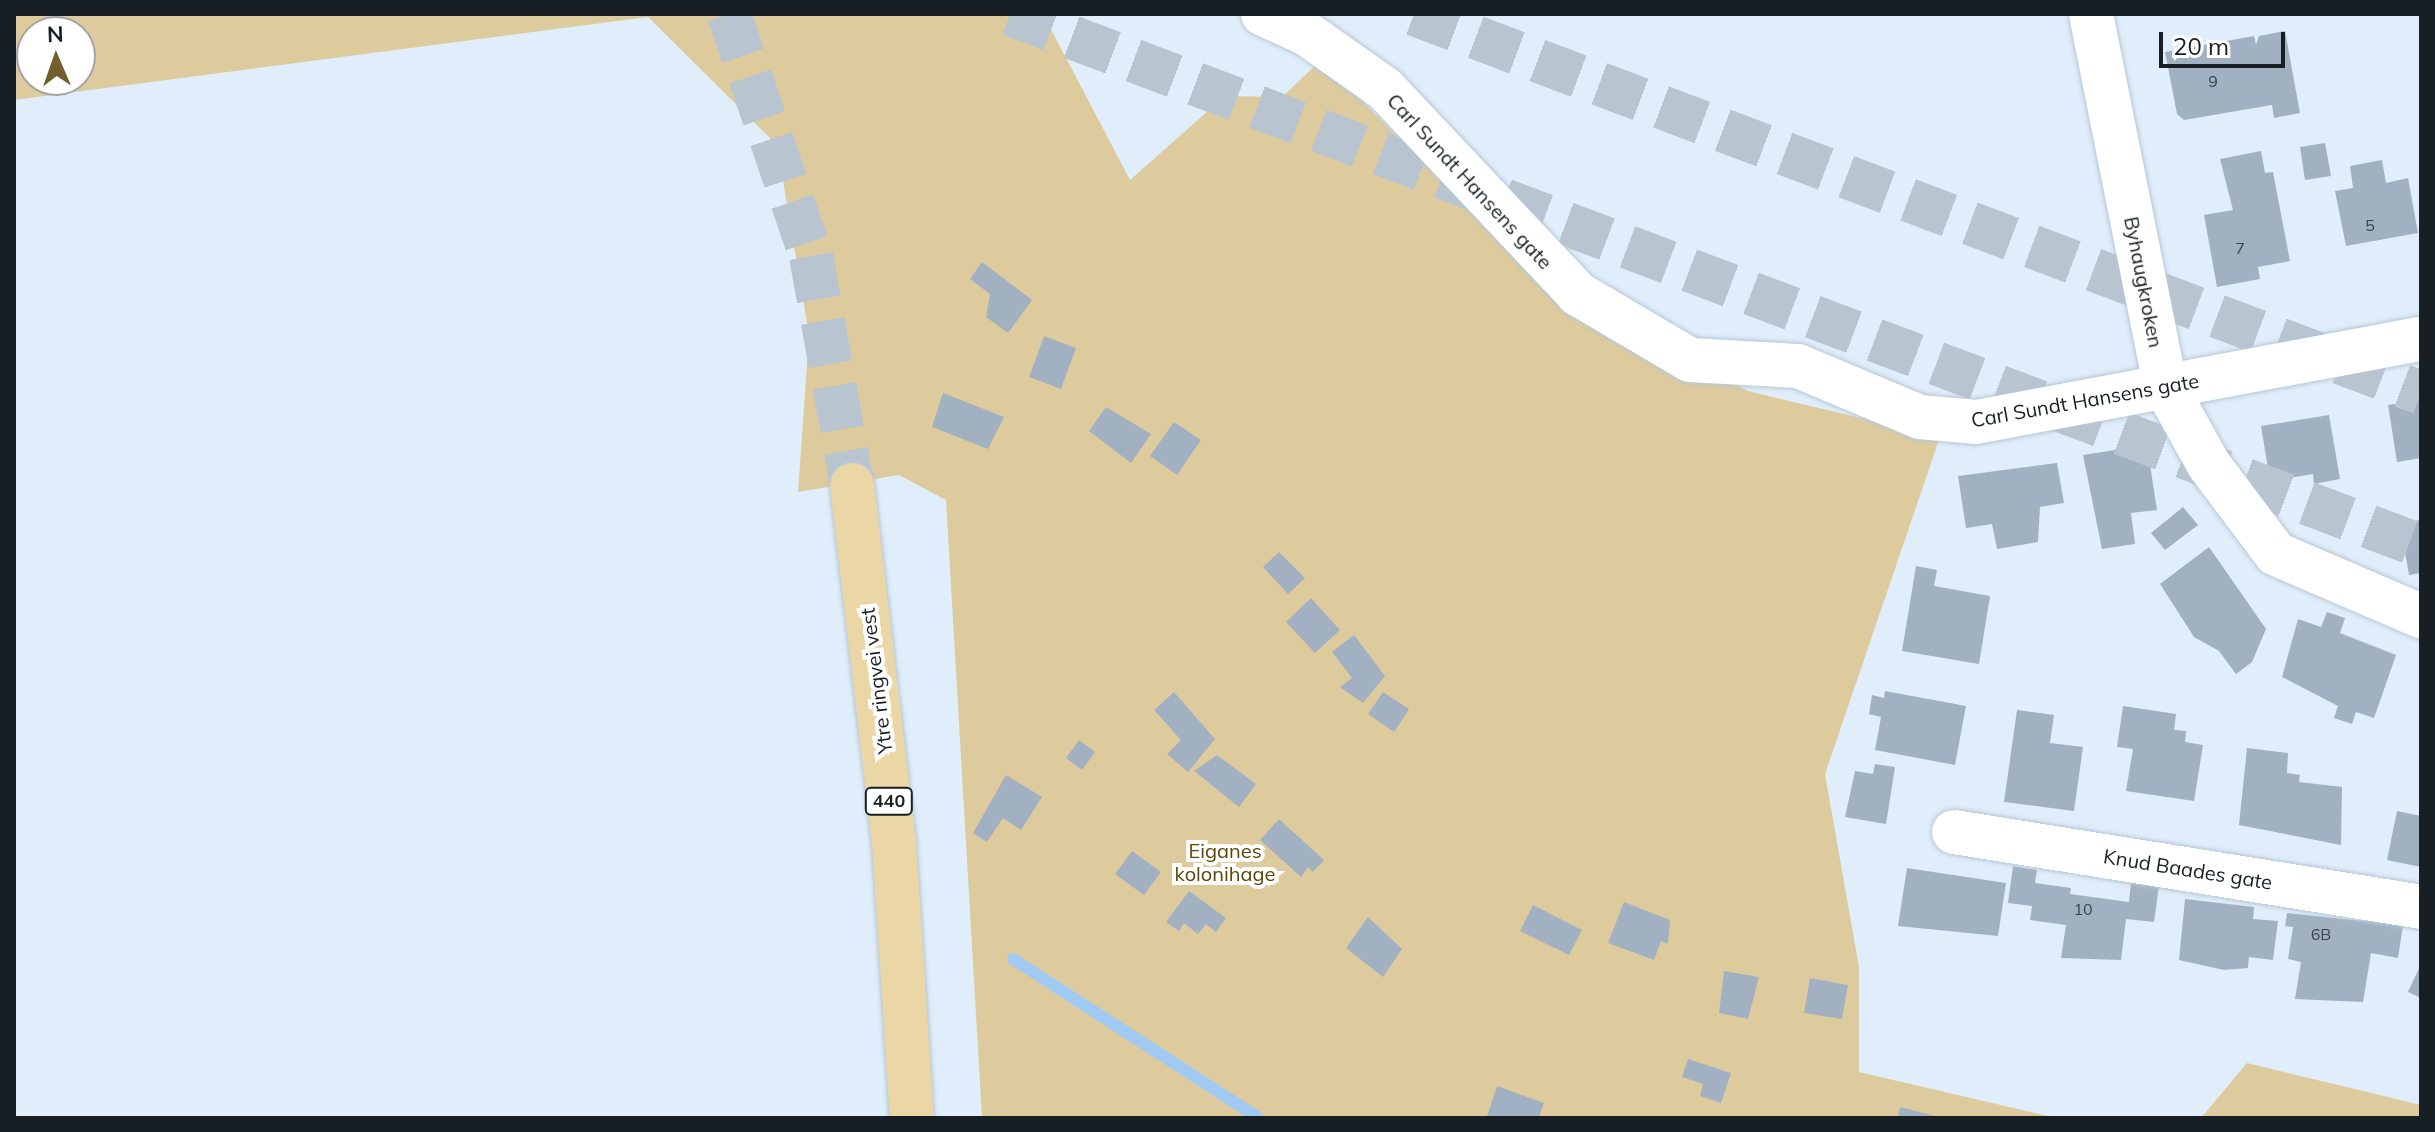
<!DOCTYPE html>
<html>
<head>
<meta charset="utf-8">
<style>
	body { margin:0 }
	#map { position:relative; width:2435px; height:1132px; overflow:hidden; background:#e0eefb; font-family:Mulish,sans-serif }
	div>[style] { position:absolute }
	.green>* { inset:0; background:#decb9d }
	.stream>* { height:12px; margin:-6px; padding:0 6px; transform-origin:6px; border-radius:6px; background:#a1caf2 }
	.building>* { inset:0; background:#a1b1c2 }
	.major-tunnel>* { height:44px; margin-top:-22px; transform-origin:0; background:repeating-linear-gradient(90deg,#b8c4d0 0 44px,transparent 0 66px) }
	.highway-tunnel>* { height:44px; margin-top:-22px; transform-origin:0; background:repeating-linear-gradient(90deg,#b8c4d0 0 44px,transparent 0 66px) }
	.roads { filter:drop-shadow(0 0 2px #b6c7d7) drop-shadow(0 0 2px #b6c7d7) }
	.minor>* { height:44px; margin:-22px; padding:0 22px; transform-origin:22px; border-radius:22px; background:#fff }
	.major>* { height:44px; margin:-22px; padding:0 22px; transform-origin:22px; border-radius:22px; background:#ebd7a6 }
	span { translate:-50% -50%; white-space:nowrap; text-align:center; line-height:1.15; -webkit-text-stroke:8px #fff; paint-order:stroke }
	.number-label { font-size:16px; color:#3a434c }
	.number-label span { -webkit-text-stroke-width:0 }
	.shield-label span { padding:2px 6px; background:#fff; border:2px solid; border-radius:6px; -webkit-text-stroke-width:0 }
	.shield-label { font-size:18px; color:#171e24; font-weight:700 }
	.street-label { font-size:20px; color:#171e24 }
	.park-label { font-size:20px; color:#5b4503 }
	.frame { position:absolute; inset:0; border:16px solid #171e24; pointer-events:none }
	.north { position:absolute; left:16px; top:16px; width:80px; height:80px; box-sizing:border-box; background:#fff; border:2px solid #a2a5a7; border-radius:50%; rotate:358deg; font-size:22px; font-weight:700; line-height:32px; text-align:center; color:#171e24 }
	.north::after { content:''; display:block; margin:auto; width:28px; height:36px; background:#725e2d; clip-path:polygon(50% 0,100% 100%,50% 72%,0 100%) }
	.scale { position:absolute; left:2159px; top:32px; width:126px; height:36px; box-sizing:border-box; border:4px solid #171e24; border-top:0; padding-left:10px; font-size:24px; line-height:28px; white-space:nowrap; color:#171e24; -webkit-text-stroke:6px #fff; paint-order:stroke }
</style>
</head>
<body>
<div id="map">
	<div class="green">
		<i style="clip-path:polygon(evenodd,14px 14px,1043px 14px,1130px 180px,1225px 96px,1282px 97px,1321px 60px,1547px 286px,1748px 391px,1940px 437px,1825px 774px,1859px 967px,1859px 1072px,2056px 1118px,982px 1118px,946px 500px,899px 475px,798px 492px,809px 335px,777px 145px,648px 17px,14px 100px,14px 14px,32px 32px,80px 32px,80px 80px,32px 80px,32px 32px)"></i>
		<i style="clip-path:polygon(2247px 1063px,2421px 1105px,2421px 1118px,2201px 1118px)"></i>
	</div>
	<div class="stream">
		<i style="left:1013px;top:959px;width:291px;rotate:32.9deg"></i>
	</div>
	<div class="building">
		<i style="clip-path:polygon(2285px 31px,2300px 113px,2274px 118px,2272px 105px,2184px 120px,2177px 114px,2165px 52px,2254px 36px,2256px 45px,2259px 36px)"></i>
		<i style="clip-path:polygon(2325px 143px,2331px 176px,2305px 180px,2300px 147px)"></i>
		<i style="clip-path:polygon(2261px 151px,2265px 173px,2273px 172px,2290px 261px,2258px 267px,2260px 279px,2217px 287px,2204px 215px,2233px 210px,2220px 159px)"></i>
		<i style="clip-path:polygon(2382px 160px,2386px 183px,2408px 178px,2418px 233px,2346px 246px,2335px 191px,2353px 188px,2350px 166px)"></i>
		<i style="clip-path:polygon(982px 262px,1032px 300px,1008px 333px,986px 317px,990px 294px,970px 279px)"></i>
		<i style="clip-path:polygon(1044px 336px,1076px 348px,1061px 389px,1029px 377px)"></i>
		<i style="clip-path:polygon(943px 393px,1004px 417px,988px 449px,932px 427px)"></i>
		<i style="clip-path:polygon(2421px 400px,2421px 458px,2397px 462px,2388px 405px)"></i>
		<i style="clip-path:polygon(1106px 407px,1151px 434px,1131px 463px,1089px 431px)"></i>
		<i style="clip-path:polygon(2329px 415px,2340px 479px,2314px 484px,2313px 474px,2270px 481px,2261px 426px)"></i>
		<i style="clip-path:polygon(1174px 422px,1201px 440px,1177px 475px,1150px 456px)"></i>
		<i style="clip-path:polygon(2147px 445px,2157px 510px,2131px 513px,2135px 544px,2102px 549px,2083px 455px)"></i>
		<i style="clip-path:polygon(2057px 463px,2064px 503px,2040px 507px,2038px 542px,1997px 549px,1992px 524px,1966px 528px,1958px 476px)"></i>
		<i style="clip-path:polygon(2183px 507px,2198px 525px,2165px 550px,2151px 533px)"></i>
		<i style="clip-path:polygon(2421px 520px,2421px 573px,2409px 575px,2400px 523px)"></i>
		<i style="clip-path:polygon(2209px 547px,2266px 629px,2252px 662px,2236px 674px,2219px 651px,2194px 637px,2160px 584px)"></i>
		<i style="clip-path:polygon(1279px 552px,1305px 578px,1288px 594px,1263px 567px)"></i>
		<i style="clip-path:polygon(1916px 566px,1937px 570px,1934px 586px,1990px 596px,1979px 664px,1902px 651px)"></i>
		<i style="clip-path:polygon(1311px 598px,1340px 630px,1315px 653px,1286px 622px)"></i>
		<i style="clip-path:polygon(2327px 612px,2345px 618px,2340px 633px,2396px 655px,2374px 718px,2356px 712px,2352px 724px,2334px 718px,2338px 706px,2282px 677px,2298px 619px,2321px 627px)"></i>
		<i style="clip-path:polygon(1354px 635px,1385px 676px,1363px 703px,1340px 687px,1352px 678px,1332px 652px)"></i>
		<i style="clip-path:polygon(1885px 691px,1966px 706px,1955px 765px,1875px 750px,1881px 717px,1869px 714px,1872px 695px,1884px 698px)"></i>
		<i style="clip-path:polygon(1174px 692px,1215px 739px,1188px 772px,1167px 754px,1181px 740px,1154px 710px)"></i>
		<i style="clip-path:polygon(1383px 692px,1409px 709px,1394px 732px,1368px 714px)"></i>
		<i style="clip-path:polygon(2123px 706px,2176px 714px,2174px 730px,2186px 731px,2185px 742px,2203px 745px,2194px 801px,2126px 791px,2133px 749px,2117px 747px)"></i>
		<i style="clip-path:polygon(2017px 710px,2054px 715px,2050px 743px,2083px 747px,2074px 811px,2004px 802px)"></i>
		<i style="clip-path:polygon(1079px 740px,1095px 752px,1082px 770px,1066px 758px)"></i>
		<i style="clip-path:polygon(2247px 748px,2288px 753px,2287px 773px,2300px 775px,2299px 782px,2342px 787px,2341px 845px,2239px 825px)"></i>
		<i style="clip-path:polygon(1217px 755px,1256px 784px,1239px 807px,1194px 771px)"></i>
		<i style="clip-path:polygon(1875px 764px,1895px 767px,1886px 824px,1845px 817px,1855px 771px,1873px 774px)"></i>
		<i style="clip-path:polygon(1006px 775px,1042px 797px,1021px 830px,1003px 818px,987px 842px,973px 833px)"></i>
		<i style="clip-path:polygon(2397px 811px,2421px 816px,2421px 867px,2387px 860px)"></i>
		<i style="clip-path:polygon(1279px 819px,1324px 860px,1313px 872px,1308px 867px,1301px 877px,1260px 840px)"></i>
		<i style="clip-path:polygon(1132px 851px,1161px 872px,1144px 895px,1115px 874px)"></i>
		<i style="clip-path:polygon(2013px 866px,2037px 870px,2035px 883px,2071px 888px,2070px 894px,2129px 902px,2131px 882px,2159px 886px,2154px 922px,2126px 919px,2121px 960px,2061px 958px,2066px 925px,2030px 920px,2032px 906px,2008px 903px)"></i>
		<i style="clip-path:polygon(1907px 868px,2006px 883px,1998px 936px,1898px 926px)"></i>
		<i style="clip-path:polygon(1189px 891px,1226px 918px,1216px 932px,1206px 924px,1198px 934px,1184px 923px,1179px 931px,1166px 922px)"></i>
		<i style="clip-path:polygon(2185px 899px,2254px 907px,2253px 919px,2278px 921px,2273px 960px,2249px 957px,2248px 968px,2224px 970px,2179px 960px)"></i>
		<i style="clip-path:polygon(1624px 902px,1670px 920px,1668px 944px,1661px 941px,1654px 960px,1608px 943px)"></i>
		<i style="clip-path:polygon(1533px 905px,1582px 930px,1569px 955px,1520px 931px)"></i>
		<i style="clip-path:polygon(2287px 913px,2403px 925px,2398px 958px,2371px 953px,2363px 1002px,2295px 999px,2301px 962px,2288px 959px,2293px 927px,2285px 926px)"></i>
		<i style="clip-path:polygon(1368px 917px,1402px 949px,1383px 977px,1346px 948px)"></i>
		<i style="clip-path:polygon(2421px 964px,2421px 998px,2408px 992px)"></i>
		<i style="clip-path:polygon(1724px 971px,1759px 977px,1748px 1019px,1719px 1013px)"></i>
		<i style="clip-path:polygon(1810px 978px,1848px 985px,1842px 1019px,1804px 1013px)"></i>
		<i style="clip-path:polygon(1688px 1059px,1731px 1073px,1721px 1103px,1700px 1096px,1703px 1084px,1682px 1077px)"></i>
		<i style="clip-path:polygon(1497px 1086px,1544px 1103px,1539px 1118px,1487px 1116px)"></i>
		<i style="clip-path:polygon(1900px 1107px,1939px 1117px,1938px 1118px,1898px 1118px)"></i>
	</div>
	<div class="major-tunnel">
		<i style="left:729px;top:14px;width:256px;rotate:71.3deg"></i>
		<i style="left:811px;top:256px;width:233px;rotate:79.8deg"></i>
	</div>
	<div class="highway-tunnel">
		<i style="left:1010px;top:14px;width:1508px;rotate:20.66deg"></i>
		<i style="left:1414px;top:14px;width:1076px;rotate:20.62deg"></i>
	</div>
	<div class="roads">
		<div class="minor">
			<i style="left:1263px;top:14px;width:48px;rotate:24.4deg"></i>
			<i style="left:1307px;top:34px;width:95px;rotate:35.2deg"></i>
			<i style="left:1385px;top:89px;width:282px;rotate:46.7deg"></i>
			<i style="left:1578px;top:294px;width:130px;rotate:30.5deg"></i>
			<i style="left:1690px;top:360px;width:108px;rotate:3.2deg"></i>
			<i style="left:1798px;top:366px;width:132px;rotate:22.7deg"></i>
			<i style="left:1920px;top:417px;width:56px;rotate:5.1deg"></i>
			<i style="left:1976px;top:422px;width:453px;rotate:-10.6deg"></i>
			<i style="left:2091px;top:14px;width:379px;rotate:78.7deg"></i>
			<i style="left:2165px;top:386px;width:90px;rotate:60.9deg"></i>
			<i style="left:2209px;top:465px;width:111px;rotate:53deg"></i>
			<i style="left:2276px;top:554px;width:158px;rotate:23.2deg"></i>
			<i style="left:1954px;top:832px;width:473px;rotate:9.1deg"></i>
		</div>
		<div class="major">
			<i style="left:852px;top:485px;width:359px;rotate:83.3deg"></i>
			<i style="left:894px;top:842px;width:277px;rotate:86.3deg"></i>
		</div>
	</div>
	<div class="number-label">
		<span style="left:2213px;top:81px">9</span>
		<span style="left:2370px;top:225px">5</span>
		<span style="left:2240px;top:248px">7</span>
		<span style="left:2083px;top:909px">10</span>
		<span style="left:2321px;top:934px">6B</span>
	</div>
	<div class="shield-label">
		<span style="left:889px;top:801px">440</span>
	</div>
	<div class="street-label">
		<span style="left:1470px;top:181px;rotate:47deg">Carl Sundt Hansens gate</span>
		<span style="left:2144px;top:282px;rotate:79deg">Byhaugkroken</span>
		<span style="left:2085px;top:400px;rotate:-10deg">Carl Sundt Hansens gate</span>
		<span style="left:876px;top:681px;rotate:-97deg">Ytre ringvei vest</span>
		<span style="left:2188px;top:869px;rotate:9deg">Knud Baades gate</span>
	</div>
	<div class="park-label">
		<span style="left:1225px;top:862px">Eiganes<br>kolonihage</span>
	</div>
	<div class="frame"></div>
	<div class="north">N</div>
	<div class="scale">20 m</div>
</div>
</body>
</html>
